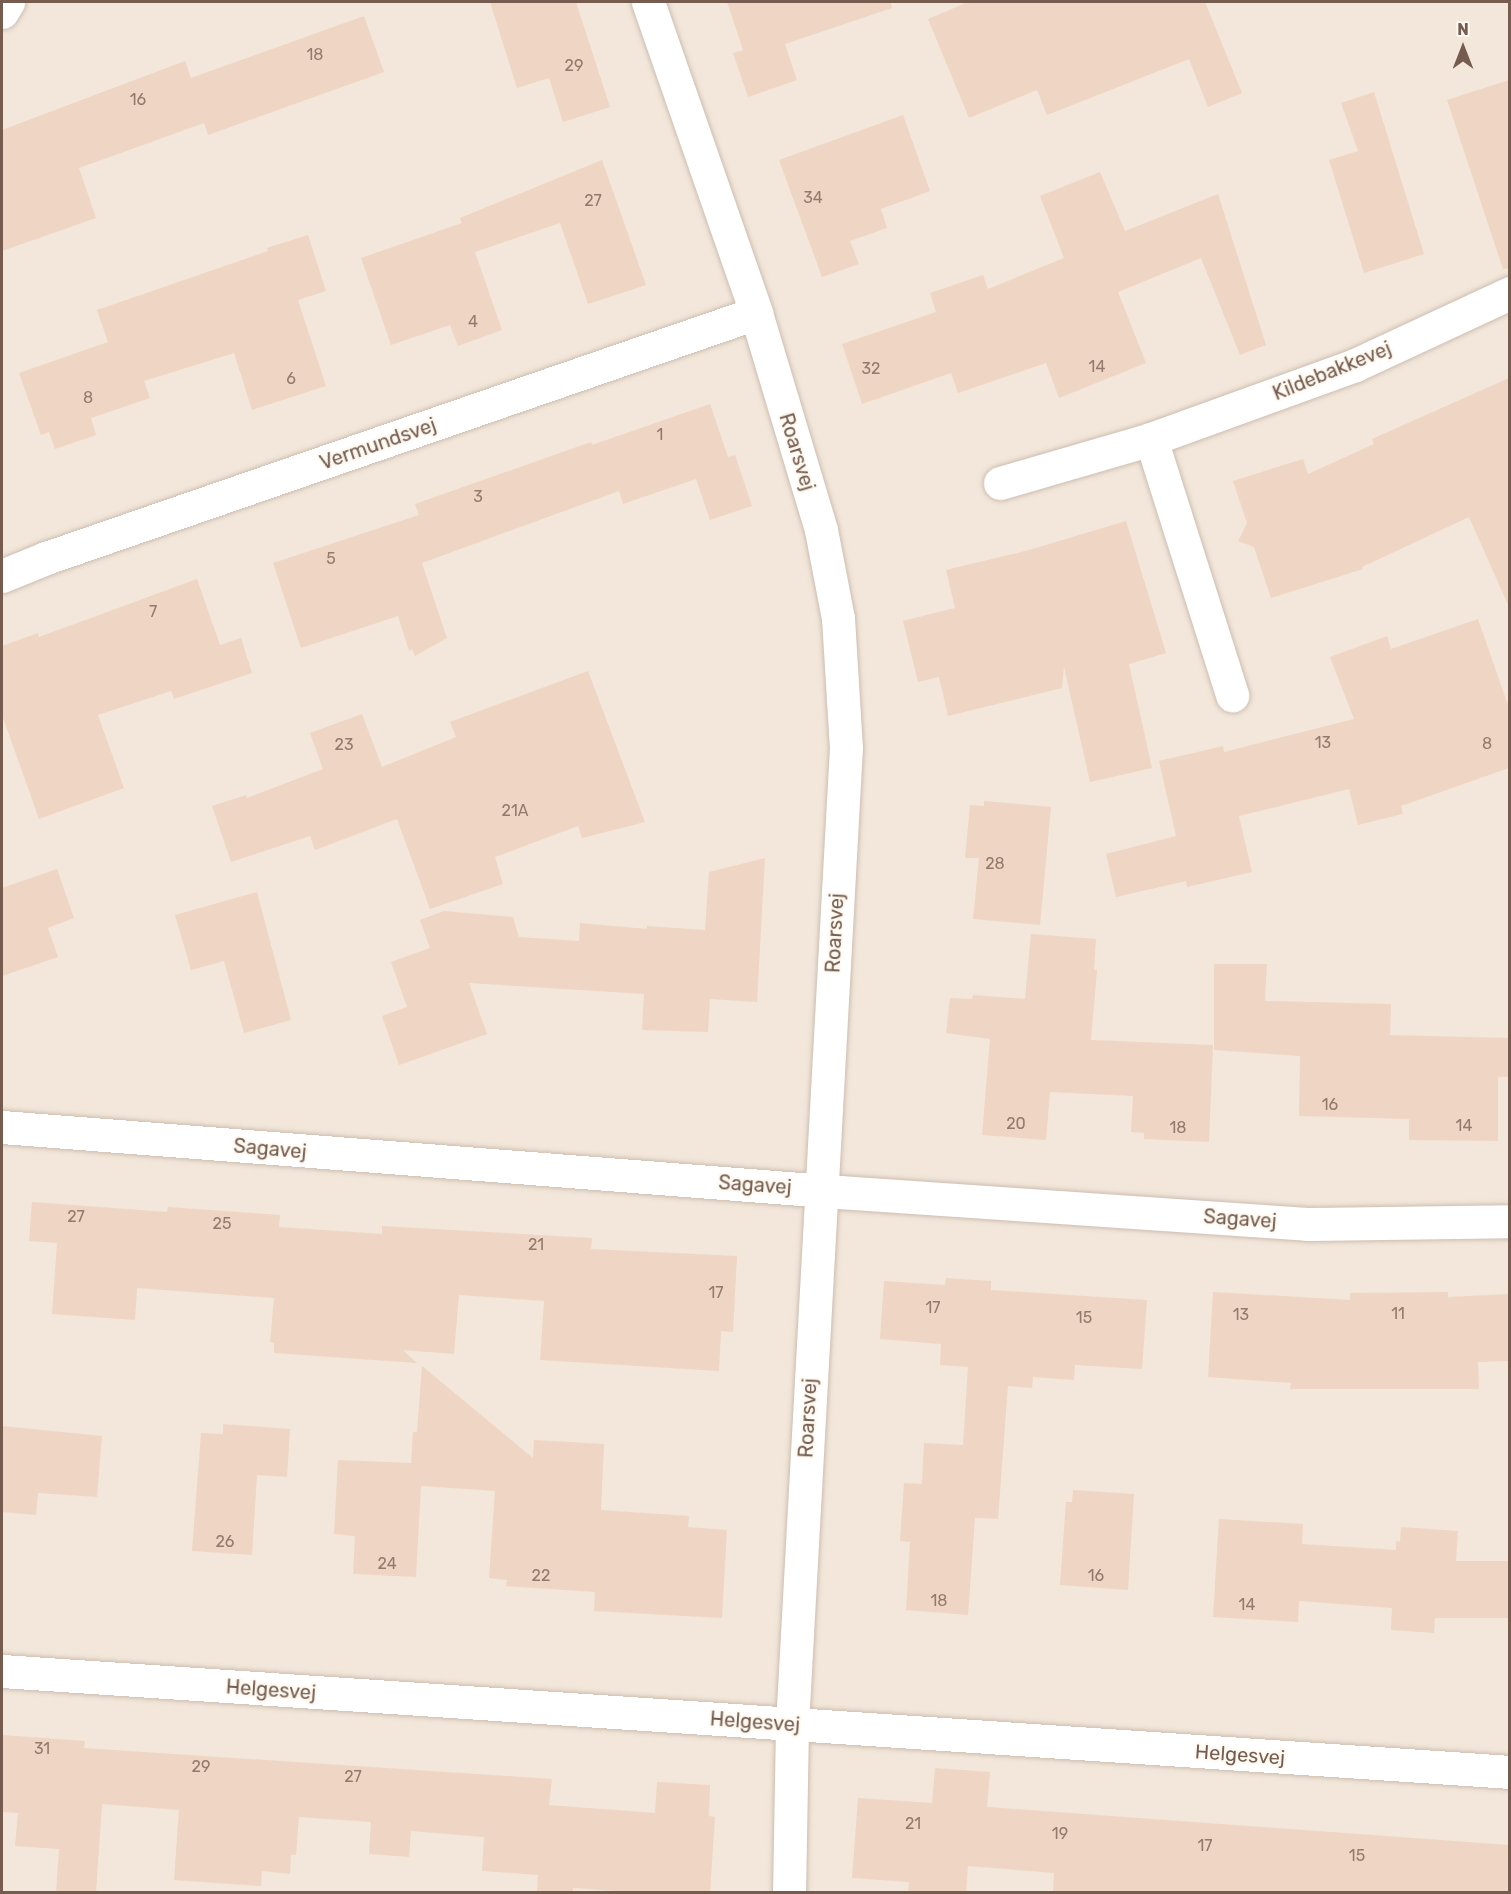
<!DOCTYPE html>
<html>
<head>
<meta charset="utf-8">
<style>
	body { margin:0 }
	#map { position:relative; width:1511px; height:1894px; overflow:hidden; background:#fbf5eb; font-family:Rubik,sans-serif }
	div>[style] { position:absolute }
	.residential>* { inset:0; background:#f2e7da }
	.building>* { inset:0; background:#efd5c4 }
	.roads { filter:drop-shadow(0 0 2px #cdbdb1) drop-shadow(0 0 2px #cdbdb1) }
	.minor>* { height:33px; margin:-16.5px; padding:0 16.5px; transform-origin:16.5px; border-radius:16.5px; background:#fff }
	span { translate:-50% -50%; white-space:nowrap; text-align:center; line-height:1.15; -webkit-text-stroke:4.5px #fef9f1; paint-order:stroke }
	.number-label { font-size:16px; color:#947a6c }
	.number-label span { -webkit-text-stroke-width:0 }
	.street-label { font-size:20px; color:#755c4f }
	.frame { position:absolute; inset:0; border:3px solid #755c4f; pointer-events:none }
	.north { position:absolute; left:1433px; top:18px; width:60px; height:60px; -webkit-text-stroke:4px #fef9f1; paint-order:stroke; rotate:0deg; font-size:16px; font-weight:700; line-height:24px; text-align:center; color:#755c4f }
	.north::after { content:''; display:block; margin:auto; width:21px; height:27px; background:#755c4f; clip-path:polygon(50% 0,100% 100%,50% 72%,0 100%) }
</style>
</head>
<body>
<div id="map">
	<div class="residential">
		<i style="clip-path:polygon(2px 2px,1509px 2px,1509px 1892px,2px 1892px)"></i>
	</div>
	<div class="building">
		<i style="clip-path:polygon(490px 2px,576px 2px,610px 107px,563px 122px,549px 78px,517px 88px)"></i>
		<i style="clip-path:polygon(727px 2px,891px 2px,892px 8px,785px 44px,797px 80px,748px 97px,733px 53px,743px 50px)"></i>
		<i style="clip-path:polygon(968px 2px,1205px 2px,1242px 93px,1208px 107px,1189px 59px,1047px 115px,1037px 90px,969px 118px,928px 19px)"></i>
		<i style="clip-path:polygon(364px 16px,384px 72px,208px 135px,204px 123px,79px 168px,96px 218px,2px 251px,2px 130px,185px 61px,191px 78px)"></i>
		<i style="clip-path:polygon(1509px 80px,1509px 268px,1503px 269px,1447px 100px)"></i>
		<i style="clip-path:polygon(1374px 92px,1424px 254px,1364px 273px,1329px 160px,1358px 151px,1341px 103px)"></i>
		<i style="clip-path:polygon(903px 115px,930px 191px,881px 209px,887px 228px,850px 241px,859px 264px,822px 277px,779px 160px)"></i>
		<i style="clip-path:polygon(602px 160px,646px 285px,588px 304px,560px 223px,475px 252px,502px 330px,458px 346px,450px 325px,391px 345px,361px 258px,462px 223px,460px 218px)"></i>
		<i style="clip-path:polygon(1100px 172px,1125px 231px,1218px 194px,1266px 345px,1240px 355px,1201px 258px,1118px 292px,1146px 363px,1059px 398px,1046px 363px,958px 393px,951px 373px,862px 404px,842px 344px,936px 312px,930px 293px,983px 275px,988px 289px,1064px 258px,1040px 196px)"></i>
		<i style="clip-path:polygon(308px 235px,326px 291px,298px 300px,326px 386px,252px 410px,234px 353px,144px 381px,150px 398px,91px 418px,96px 435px,55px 449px,49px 432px,41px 435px,19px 373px,108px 342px,97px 310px,268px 251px,267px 248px)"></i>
		<i style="clip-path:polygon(1509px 378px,1509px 607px,1469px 517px,1362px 567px,1363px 569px,1271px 598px,1254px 547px,1238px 541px,1247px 523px,1233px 481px,1303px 459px,1308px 474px,1374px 444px,1372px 439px)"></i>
		<i style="clip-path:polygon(710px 404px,728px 457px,735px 455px,752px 506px,710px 520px,696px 479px,623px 504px,619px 491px,422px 563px,447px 638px,415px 656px,412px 649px,409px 651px,398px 616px,301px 648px,273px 563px,419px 515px,415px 504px,591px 442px,592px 445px)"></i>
		<i style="clip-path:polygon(1126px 521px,1166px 653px,1129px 664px,1152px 768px,1090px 782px,1064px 667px,1062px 688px,948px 716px,939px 677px,918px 682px,903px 621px,955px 608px,946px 570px,1029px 550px)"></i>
		<i style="clip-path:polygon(197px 579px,220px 645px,241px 638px,252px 673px,174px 699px,171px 691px,98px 715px,124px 788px,39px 819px,2px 715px,2px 646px,38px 633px,39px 637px)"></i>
		<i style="clip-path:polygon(1478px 619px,1509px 708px,1509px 768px,1401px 806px,1403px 814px,1358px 825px,1349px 789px,1239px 816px,1252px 872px,1187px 887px,1186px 881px,1116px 897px,1106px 854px,1176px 836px,1159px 761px,1223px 746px,1224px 752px,1354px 719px,1330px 657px,1387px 636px,1391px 649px)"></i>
		<i style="clip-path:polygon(588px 671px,645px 822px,582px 838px,578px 826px,495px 857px,503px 884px,430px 909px,397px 819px,315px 850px,310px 836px,231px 862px,212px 806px,246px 795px,247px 798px,323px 769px,310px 733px,362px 714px,382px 767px,456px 737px,450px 722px)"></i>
		<i style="clip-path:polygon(984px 801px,1051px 807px,1040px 925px,973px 919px,979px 858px,965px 858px,970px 805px,984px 806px)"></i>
		<i style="clip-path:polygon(765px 858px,757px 1002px,710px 999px,708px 1032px,642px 1030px,644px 994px,469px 983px,487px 1034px,399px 1065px,382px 1016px,407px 1007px,391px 962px,430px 948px,420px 920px,444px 911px,513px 917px,519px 937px,579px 941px,580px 923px,647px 929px,647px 926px,705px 930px,709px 872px)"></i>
		<i style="clip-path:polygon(57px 869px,74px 918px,48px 928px,58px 957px,2px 976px,2px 888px)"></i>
		<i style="clip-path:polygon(257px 892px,291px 1020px,244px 1033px,224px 961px,191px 970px,175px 915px)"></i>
		<i style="clip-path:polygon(1031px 934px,1096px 939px,1094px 969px,1097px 970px,1091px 1040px,1213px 1045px,1209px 1142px,1144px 1139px,1144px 1133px,1131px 1132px,1133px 1096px,1050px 1092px,1046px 1140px,982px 1135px,990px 1039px,946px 1033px,950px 998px,972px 999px,973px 995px,1025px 999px)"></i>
		<i style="clip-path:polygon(1214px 964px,1267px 964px,1265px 1001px,1391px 1004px,1390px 1035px,1509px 1038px,1509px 1077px,1498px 1077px,1498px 1141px,1409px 1140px,1409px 1119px,1299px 1116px,1300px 1056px,1214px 1050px)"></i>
		<i style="clip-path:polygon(32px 1202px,167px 1212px,168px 1207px,280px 1215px,279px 1227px,382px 1234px,382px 1226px,592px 1238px,591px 1249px,737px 1256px,733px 1332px,721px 1331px,719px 1371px,540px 1360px,544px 1301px,459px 1295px,454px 1354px,403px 1350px,417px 1363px,274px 1353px,274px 1343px,270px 1342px,274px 1298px,137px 1288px,135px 1320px,52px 1314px,57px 1243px,29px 1241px)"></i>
		<i style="clip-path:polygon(946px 1278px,991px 1281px,991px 1290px,1147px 1300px,1142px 1369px,1075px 1365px,1074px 1380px,1033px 1377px,1032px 1388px,1008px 1386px,998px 1519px,975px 1518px,968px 1615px,906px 1610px,910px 1542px,900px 1541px,904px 1483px,922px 1484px,924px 1443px,963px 1445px,968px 1367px,940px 1365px,941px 1344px,880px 1339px,884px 1281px,945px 1285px)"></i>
		<i style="clip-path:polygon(1213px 1292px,1350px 1300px,1350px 1293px,1448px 1292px,1448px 1297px,1509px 1294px,1509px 1361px,1478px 1362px,1479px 1389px,1290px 1389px,1291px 1383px,1208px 1377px)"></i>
		<i style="clip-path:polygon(422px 1366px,533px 1458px,534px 1440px,604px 1444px,601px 1510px,689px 1516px,688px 1527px,727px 1530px,722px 1618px,594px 1611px,595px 1592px,506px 1586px,507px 1580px,489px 1578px,495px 1491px,421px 1486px,416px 1577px,353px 1574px,355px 1536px,334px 1534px,338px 1460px,411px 1463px,413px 1432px,417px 1432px)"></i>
		<i style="clip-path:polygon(223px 1424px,290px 1429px,287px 1477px,257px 1475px,252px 1555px,192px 1551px,201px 1433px,223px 1434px)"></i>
		<i style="clip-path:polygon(2px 1426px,102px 1436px,97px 1497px,38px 1493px,36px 1515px,2px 1512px)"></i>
		<i style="clip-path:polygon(1073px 1490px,1134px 1494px,1128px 1590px,1060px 1585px,1066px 1502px,1072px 1502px)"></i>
		<i style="clip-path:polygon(1219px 1519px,1303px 1524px,1302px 1544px,1396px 1550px,1396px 1541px,1400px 1542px,1401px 1527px,1458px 1531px,1456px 1561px,1509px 1561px,1509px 1618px,1435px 1618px,1434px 1633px,1391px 1630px,1392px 1608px,1299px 1601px,1298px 1622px,1213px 1617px)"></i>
		<i style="clip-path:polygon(2px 1735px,85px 1741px,84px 1748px,552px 1779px,549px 1805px,655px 1813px,657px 1782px,710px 1785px,709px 1816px,715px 1817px,710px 1893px,643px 1893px,573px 1888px,573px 1893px,537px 1893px,538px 1875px,482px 1871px,484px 1837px,411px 1831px,409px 1857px,369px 1854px,371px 1822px,299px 1817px,296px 1855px,291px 1855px,290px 1874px,262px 1871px,261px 1886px,174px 1880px,179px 1810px,102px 1804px,96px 1893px,56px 1893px,59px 1849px,15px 1846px,18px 1813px,2px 1812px)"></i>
		<i style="clip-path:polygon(935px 1768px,990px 1772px,987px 1807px,1509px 1845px,1509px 1893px,1053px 1893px,1054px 1873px,968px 1866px,966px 1893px,908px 1893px,909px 1882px,852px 1878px,858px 1798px,932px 1803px)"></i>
	</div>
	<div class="roads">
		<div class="minor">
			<i style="left:648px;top:2px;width:329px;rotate:70.8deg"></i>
			<i style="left:756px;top:313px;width:227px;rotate:73.3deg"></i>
			<i style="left:821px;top:530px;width:90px;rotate:79.1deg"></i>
			<i style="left:838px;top:618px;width:129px;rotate:86.5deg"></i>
			<i style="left:846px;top:747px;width:978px;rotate:93.16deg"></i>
			<i style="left:792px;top:1724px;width:168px;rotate:91deg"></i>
			<i style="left:2px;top:12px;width:12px;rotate:-59deg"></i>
			<i style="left:1151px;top:439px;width:269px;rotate:72.4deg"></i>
			<i style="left:1000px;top:483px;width:157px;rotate:-16.2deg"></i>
			<i style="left:1151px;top:439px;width:217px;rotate:-19.9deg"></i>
			<i style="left:1355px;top:365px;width:171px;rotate:-24.9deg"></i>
			<i style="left:2px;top:576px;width:48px;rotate:-22.2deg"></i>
			<i style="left:46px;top:558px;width:751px;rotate:-19.04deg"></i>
			<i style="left:2px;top:1127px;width:840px;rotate:4.44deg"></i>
			<i style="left:839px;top:1192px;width:469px;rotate:3.9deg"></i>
			<i style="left:1307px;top:1224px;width:203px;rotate:-0.8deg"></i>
			<i style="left:2px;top:1671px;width:1511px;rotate:3.83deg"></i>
		</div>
	</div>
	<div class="number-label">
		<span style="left:315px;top:55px">18</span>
		<span style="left:574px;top:66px">29</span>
		<span style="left:138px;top:100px">16</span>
		<span style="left:813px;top:198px">34</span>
		<span style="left:593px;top:201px">27</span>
		<span style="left:473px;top:322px">4</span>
		<span style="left:1097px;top:367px">14</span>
		<span style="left:871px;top:369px">32</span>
		<span style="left:291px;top:379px">6</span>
		<span style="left:88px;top:398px">8</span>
		<span style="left:660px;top:435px">1</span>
		<span style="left:478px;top:497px">3</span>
		<span style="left:331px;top:559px">5</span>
		<span style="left:153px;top:612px">7</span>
		<span style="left:1323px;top:743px">13</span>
		<span style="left:1487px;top:744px">8</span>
		<span style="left:344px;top:745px">23</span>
		<span style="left:515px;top:811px">21A</span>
		<span style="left:995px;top:864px">28</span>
		<span style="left:1330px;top:1105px">16</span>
		<span style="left:1016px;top:1124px">20</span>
		<span style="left:1464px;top:1126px">14</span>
		<span style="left:1178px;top:1128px">18</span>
		<span style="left:76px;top:1217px">27</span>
		<span style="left:222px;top:1224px">25</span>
		<span style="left:536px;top:1245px">21</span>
		<span style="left:716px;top:1293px">17</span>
		<span style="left:933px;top:1308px">17</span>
		<span style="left:1398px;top:1314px">11</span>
		<span style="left:1241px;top:1315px">13</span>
		<span style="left:1084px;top:1318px">15</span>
		<span style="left:225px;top:1542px">26</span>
		<span style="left:387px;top:1564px">24</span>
		<span style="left:541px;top:1576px">22</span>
		<span style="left:1096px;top:1576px">16</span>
		<span style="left:939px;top:1601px">18</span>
		<span style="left:1247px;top:1605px">14</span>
		<span style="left:42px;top:1749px">31</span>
		<span style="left:201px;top:1767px">29</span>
		<span style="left:353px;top:1777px">27</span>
		<span style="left:913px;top:1824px">21</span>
		<span style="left:1060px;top:1834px">19</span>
		<span style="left:1205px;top:1846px">17</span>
		<span style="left:1357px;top:1856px">15</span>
	</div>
	<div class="street-label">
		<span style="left:1332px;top:371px;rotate:-22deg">Kildebakkevej</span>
		<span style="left:378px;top:444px;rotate:-19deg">Vermundsvej</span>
		<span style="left:797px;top:452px;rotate:73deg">Roarsvej</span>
		<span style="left:835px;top:933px;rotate:-87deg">Roarsvej</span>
		<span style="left:270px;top:1149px;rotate:5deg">Sagavej</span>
		<span style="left:755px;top:1185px;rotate:4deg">Sagavej</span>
		<span style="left:1240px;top:1219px;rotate:4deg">Sagavej</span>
		<span style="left:808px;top:1418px;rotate:-87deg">Roarsvej</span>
		<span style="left:271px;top:1690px;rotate:4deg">Helgesvej</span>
		<span style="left:755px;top:1722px;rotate:4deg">Helgesvej</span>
		<span style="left:1240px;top:1755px;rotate:4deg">Helgesvej</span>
	</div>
	<div class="frame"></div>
	<div class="north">N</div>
</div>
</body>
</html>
